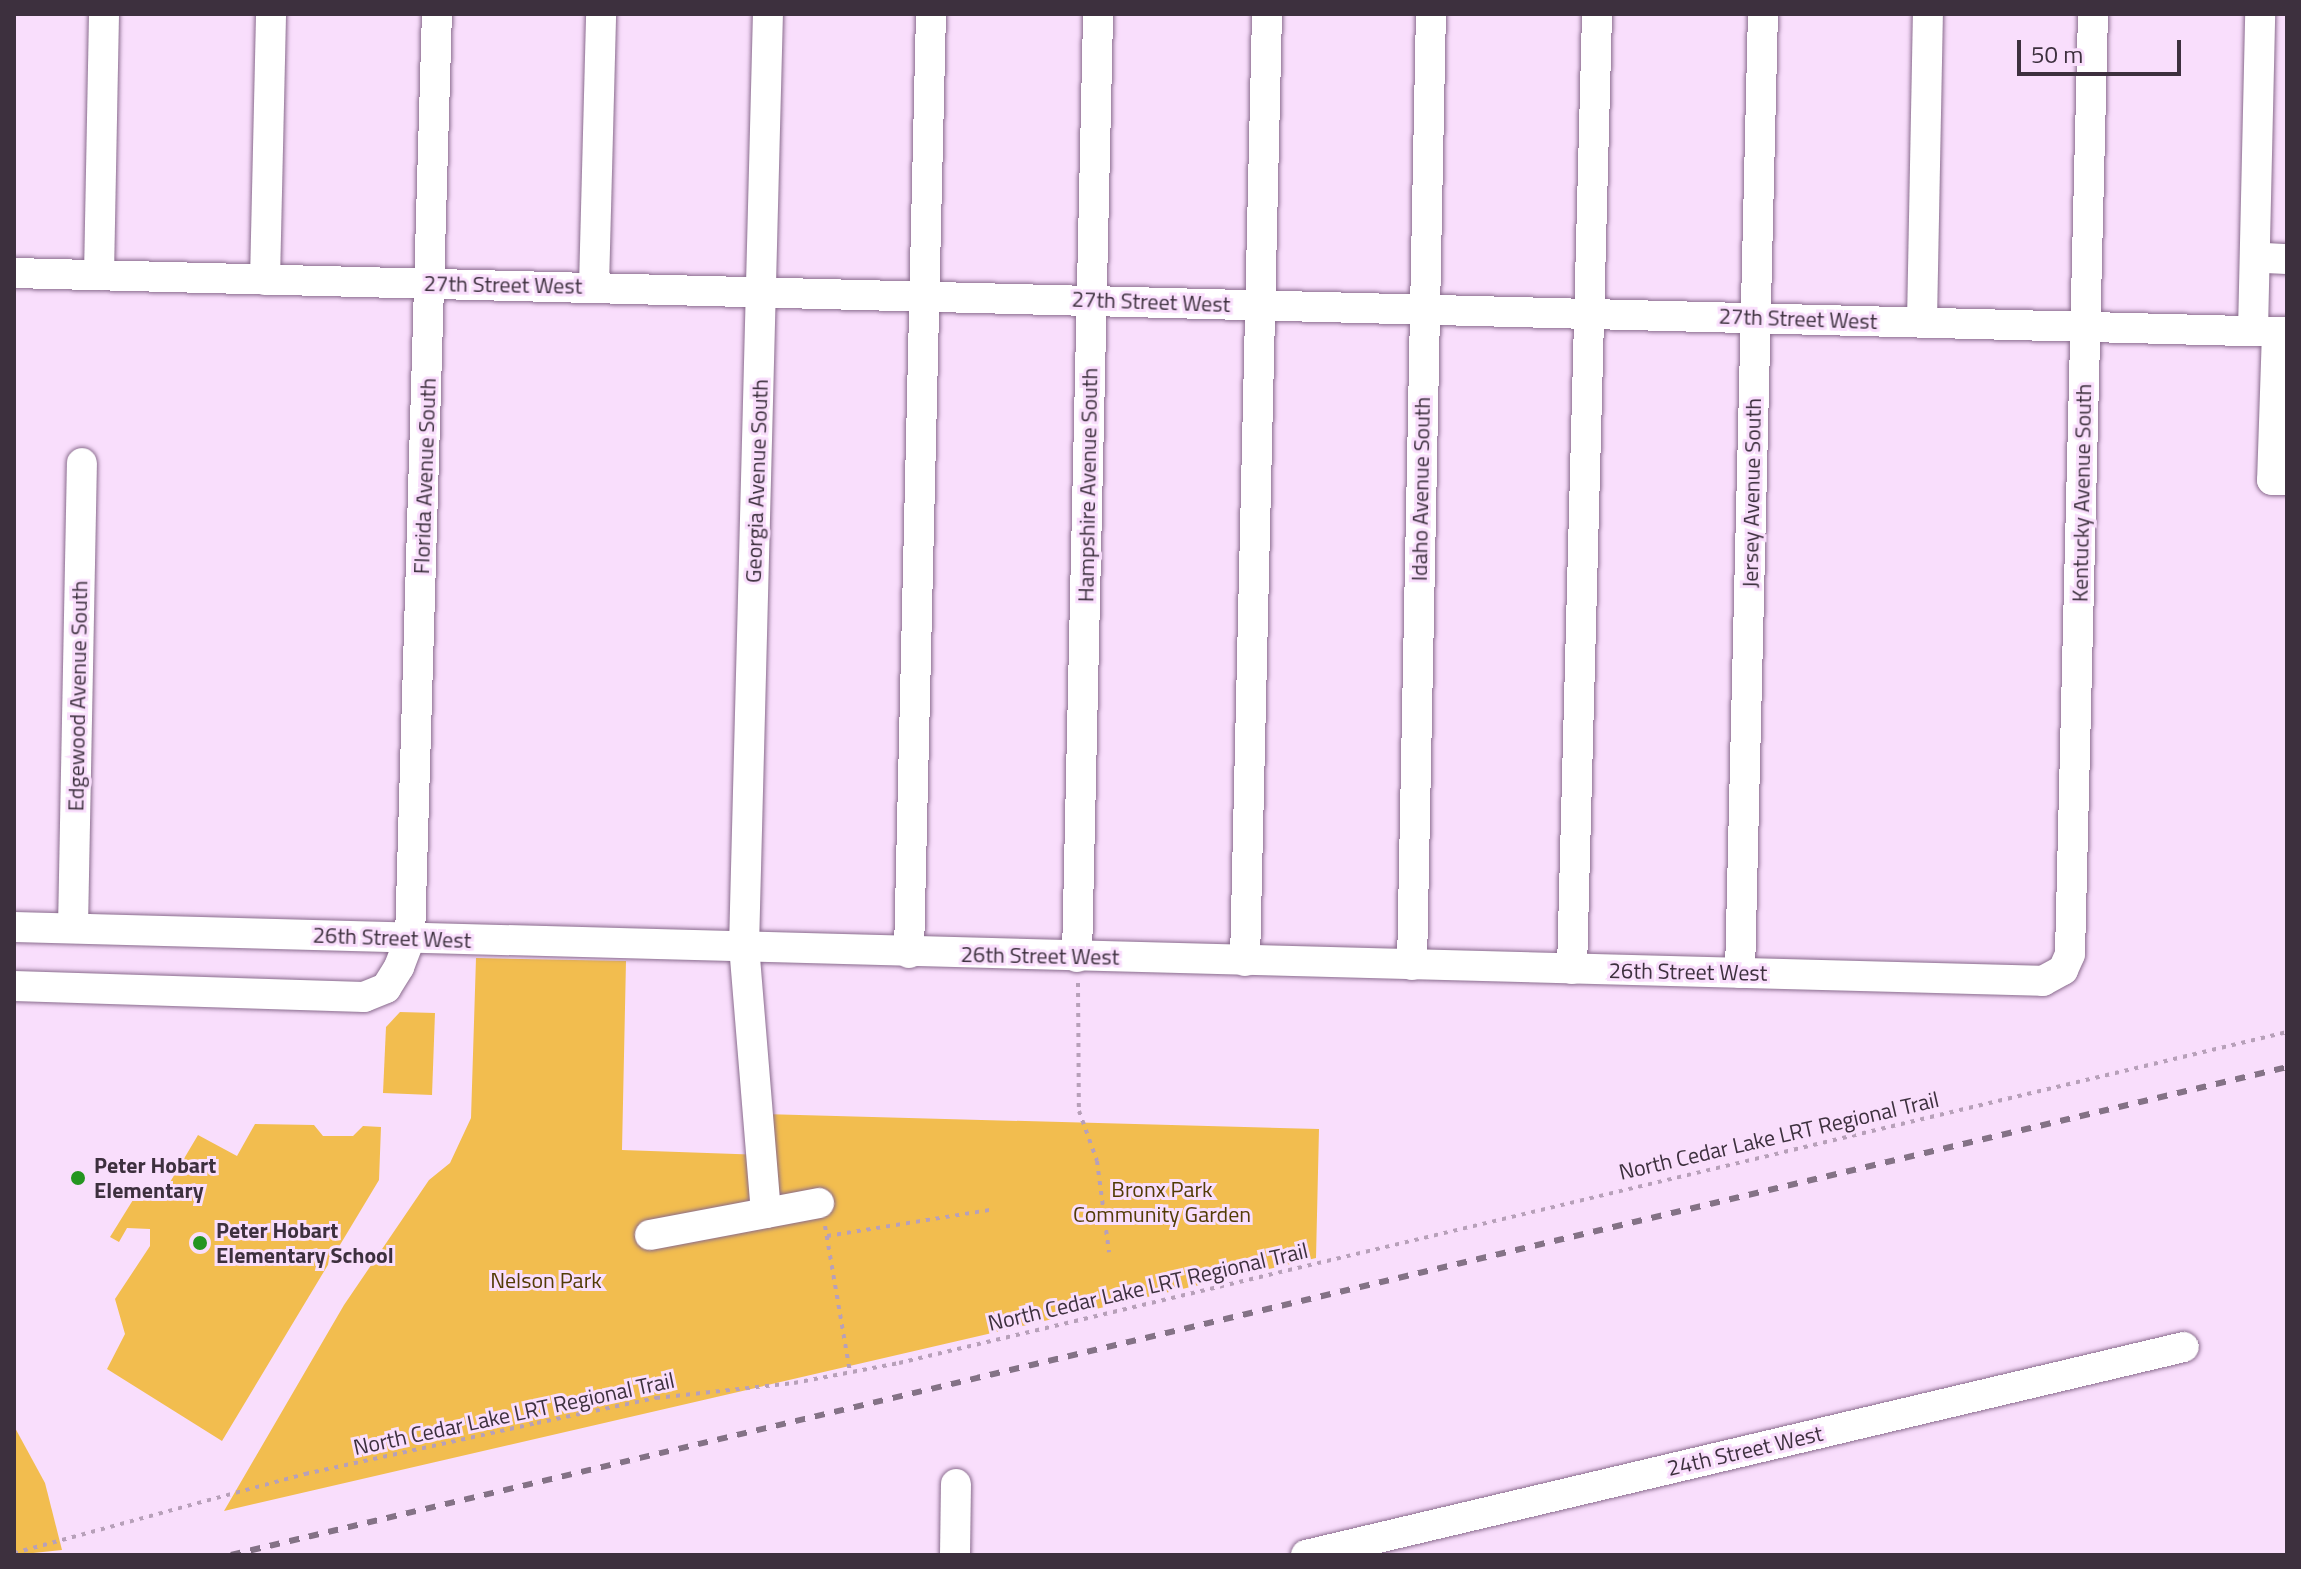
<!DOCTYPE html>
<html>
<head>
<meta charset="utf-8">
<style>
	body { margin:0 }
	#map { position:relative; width:2301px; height:1569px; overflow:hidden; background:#f9defc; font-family:"Titillium Web",sans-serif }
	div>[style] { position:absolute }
	.green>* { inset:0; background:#f2bd4f }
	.path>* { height:4px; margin-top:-2px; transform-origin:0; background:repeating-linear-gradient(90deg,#b7a0b9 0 4px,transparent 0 10px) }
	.roads { filter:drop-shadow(0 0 2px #896b8d) drop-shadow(0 0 2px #896b8d) }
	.minor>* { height:30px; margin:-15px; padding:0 15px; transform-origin:15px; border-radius:15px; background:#fff }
	.rail>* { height:6px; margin-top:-3px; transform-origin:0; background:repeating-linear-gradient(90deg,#847286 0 10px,transparent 0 20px) }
	.dots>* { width:22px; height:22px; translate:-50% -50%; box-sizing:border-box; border:4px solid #f9defc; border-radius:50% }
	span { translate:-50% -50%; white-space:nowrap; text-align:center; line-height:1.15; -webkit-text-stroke:6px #f9defc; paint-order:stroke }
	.street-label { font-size:22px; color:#3d303e }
	.poi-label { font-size:22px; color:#3d303e; font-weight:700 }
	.left { translate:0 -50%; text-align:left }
	.park-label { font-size:22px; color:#523b05 }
	.frame { position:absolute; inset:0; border:16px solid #3d303e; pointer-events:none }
	.scale { position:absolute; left:2017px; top:40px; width:164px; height:36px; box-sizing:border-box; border:4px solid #3d303e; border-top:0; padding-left:10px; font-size:24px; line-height:28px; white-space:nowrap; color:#3d303e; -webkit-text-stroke:6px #f9defc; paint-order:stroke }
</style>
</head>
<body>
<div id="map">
	<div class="green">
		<i style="clip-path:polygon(476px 958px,626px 961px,622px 1150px,766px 1155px,763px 1114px,1319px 1129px,1316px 1258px,224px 1511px,344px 1305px,429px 1180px,450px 1163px,471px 1118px)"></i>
		<i style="clip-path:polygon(400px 1012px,435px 1013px,432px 1095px,383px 1093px,386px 1027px)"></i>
		<i style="clip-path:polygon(255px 1124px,314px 1125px,323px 1136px,353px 1136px,363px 1126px,381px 1127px,379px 1180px,222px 1441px,107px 1369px,125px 1334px,115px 1299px,150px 1246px,150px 1229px,127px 1228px,119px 1242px,110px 1237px,141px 1187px,156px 1196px,163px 1194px,198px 1135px,237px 1156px)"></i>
		<i style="clip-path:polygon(14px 1426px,45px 1483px,62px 1550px,14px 1555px)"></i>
	</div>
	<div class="path">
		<i style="left:1078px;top:983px;width:128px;rotate:89.6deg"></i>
		<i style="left:1079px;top:1111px;width:53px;rotate:70.2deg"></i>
		<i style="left:1097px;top:1161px;width:92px;rotate:82.5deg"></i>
		<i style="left:825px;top:1226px;width:149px;rotate:80.3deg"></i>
		<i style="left:827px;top:1236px;width:170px;rotate:-9.1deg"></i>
		<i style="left:14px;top:1553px;width:302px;rotate:-15.2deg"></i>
		<i style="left:305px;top:1474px;width:238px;rotate:-12.4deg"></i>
		<i style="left:537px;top:1423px;width:122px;rotate:-11.9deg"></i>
		<i style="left:656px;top:1398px;width:139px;rotate:-6.2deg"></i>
		<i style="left:794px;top:1383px;width:107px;rotate:-10.8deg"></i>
		<i style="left:899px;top:1363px;width:1427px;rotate:-13.41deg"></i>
	</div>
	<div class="roads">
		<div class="minor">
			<i style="left:2266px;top:258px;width:21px;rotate:3deg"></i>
			<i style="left:14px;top:273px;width:2274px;rotate:1.49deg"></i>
			<i style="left:99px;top:275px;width:261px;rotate:-88.9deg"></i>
			<i style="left:265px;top:280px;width:266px;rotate:-88.7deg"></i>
			<i style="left:594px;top:286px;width:272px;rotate:-88.5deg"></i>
			<i style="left:1922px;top:322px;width:308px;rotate:-88.9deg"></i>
			<i style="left:2253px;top:331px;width:317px;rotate:-88.7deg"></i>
			<i style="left:2277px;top:332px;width:148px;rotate:91.9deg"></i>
			<i style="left:2272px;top:480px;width:15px"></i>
			<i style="left:14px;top:927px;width:2030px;rotate:1.52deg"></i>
			<i style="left:2043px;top:981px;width:23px;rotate:-29deg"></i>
			<i style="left:2063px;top:970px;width:17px;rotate:-66deg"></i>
			<i style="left:2070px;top:954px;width:940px;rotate:-88.6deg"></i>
			<i style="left:73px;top:928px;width:465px;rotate:-88.9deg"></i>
			<i style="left:909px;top:953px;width:939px;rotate:-88.66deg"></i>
			<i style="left:1077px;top:957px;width:943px;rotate:-88.72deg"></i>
			<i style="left:1245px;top:961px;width:947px;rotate:-88.67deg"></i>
			<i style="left:1412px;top:965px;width:951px;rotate:-88.86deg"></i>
			<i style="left:1572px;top:969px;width:955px;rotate:-88.5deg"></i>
			<i style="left:1740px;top:973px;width:959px;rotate:-88.63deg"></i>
			<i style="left:14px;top:986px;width:350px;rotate:1.8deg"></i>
			<i style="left:364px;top:997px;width:24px;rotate:-22deg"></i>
			<i style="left:386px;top:988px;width:25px;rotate:-58deg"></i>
			<i style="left:399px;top:967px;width:31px;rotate:-69deg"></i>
			<i style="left:410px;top:938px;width:924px;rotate:-88.33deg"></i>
			<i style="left:766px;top:1213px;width:267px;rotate:-94.7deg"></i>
			<i style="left:744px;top:947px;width:933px;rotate:-88.53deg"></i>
			<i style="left:650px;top:1235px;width:172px;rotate:-10.7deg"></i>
			<i style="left:955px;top:1555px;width:71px;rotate:-89.2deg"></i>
			<i style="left:1306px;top:1555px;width:902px;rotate:-13.33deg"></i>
		</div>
	</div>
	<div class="rail">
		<i style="left:231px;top:1555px;width:2113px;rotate:-13.35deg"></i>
	</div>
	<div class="dots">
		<i style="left:78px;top:1178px;background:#259520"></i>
		<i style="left:200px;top:1243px;background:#259520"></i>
	</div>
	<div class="street-label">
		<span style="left:503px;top:285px;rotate:1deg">27th Street West</span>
		<span style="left:1151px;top:302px;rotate:2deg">27th Street West</span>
		<span style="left:1798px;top:319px;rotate:2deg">27th Street West</span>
		<span style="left:425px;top:476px;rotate:-88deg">Florida Avenue South</span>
		<span style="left:757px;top:481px;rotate:-88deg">Georgia Avenue South</span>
		<span style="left:1088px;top:485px;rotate:-89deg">Hampshire Avenue South</span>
		<span style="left:1421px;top:489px;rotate:-89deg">Idaho Avenue South</span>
		<span style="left:1752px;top:493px;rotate:-89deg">Jersey Avenue South</span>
		<span style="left:2082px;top:493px;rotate:-89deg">Kentucky Avenue South</span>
		<span style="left:78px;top:696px;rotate:-89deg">Edgewood Avenue South</span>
		<span style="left:392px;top:938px;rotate:2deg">26th Street West</span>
		<span style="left:1040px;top:956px;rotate:1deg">26th Street West</span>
		<span style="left:1688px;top:972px;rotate:1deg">26th Street West</span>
		<span style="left:1779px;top:1136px;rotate:-13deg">North Cedar Lake LRT Regional Trail</span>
		<span style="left:1148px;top:1287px;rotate:-13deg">North Cedar Lake LRT Regional Trail</span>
		<span style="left:514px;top:1414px;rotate:-12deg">North Cedar Lake LRT Regional Trail</span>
		<span style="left:1745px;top:1451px;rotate:-13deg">24th Street West</span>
	</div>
	<div class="poi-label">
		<span class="left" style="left:94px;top:1178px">Peter Hobart<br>Elementary</span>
		<span class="left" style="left:216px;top:1243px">Peter Hobart<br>Elementary School</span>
	</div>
	<div class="park-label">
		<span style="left:1162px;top:1202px">Bronx Park<br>Community Garden</span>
		<span style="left:546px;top:1281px">Nelson Park</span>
	</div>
	<div class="frame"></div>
	<div class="scale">50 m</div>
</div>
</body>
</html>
